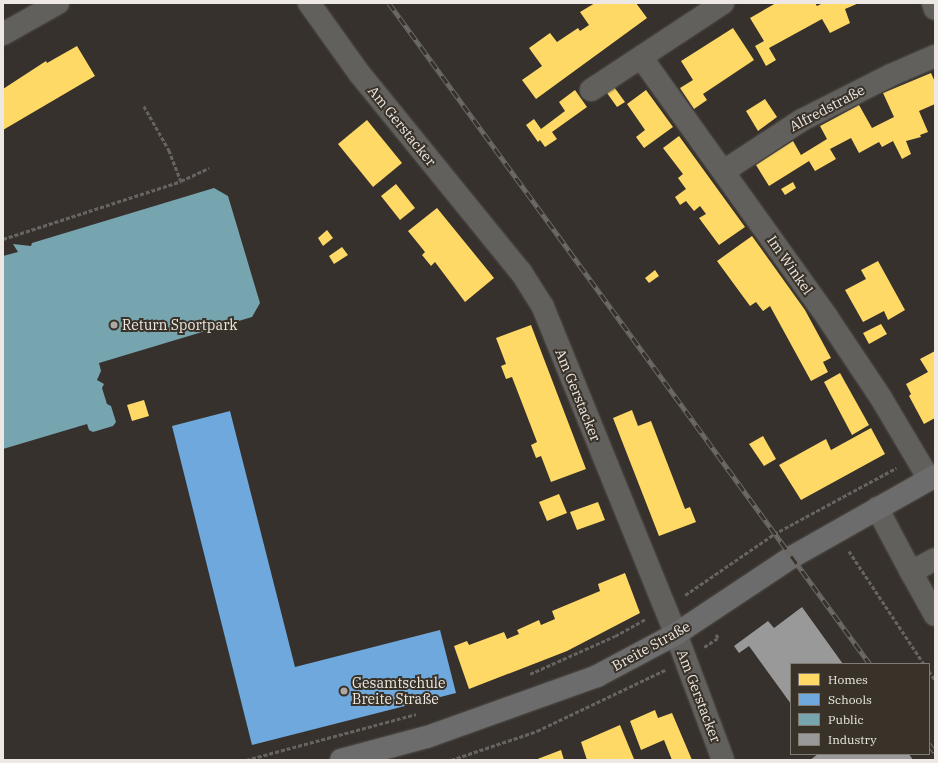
<!DOCTYPE html>
<html>
<head>
<meta charset="utf-8">
<style>
	body { margin:0 }
	#map { position:relative; width:938px; height:763px; overflow:hidden; background:#36312c; font-family:"IBM Plex Serif",serif }
	div>[style] { position:absolute }
	.homes>* { inset:0; background:#ffd966 }
	.schools>* { inset:0; background:#6fa8dc }
	.public>* { inset:0; background:#76a5af }
	.industry>* { inset:0; background:#999 }
	.path>* { height:2.5px; margin-top:-1.25px; transform-origin:0; background:repeating-linear-gradient(90deg,#666360 0 4px,transparent 0 6px) }
	.roads { filter:drop-shadow(0 0 1px #534f4b) drop-shadow(0 0 1px #534f4b) }
	.minor>* { height:22px; margin:-11px; padding:0 11px; transform-origin:11px; border-radius:11px; background:#62605d }
	.major>* { height:22px; margin:-11px; padding:0 11px; transform-origin:11px; border-radius:11px; background:#6c6c6d }
	.rail>* { height:4.5px; margin-top:-2.25px; transform-origin:0; background:repeating-linear-gradient(90deg,#393229 0 9px,#6c6a67 0 18px); box-sizing:border-box; border-block:1px solid #6c6a67 }
	.dots>* { width:11px; height:11px; translate:-50% -50%; box-sizing:border-box; border:2px solid #393229; border-radius:50% }
	span { translate:-50% -50%; white-space:nowrap; text-align:center; line-height:1.15; -webkit-text-stroke:4px #393229; paint-order:stroke }
	.street-label { font-size:14px; color:#ede8e3 }
	.poi-label { font-size:14px; color:#ede8e3 }
	.left { translate:0 -50%; text-align:left }
	.frame { position:absolute; inset:0; border:4px solid #ede8e3; pointer-events:none }
	.legend { position:absolute; left:790px; top:663px; width:140px; height:92px; box-sizing:border-box; background:#393229; border:1px solid #817b73; margin:0; padding:5px 7px; list-style:none; font-size:12px; color:#ede8e3 }
	.legend li { display:flex; align-items:center; gap:8px; height:20px }
	.legend b { width:20px; border:1px solid #817b73 }
</style>
</head>
<body>
<div id="map">
	<div class="homes">
		<i style="clip-path:polygon(595px 3px,636px 3px,647px 18px,536px 99px,522px 80px,542px 66px,529px 48px,550px 33px,557px 42px,578px 28px,580px 31px,589px 25px,580px 12px)"></i>
		<i style="clip-path:polygon(776px 3px,815px 3px,817px 6px,823px 3px,859px 3px,845px 9px,850px 23px,830px 33px,822px 19px,769px 48px,776px 60px,766px 66px,755px 46px,764px 41px,750px 18px)"></i>
		<i style="clip-path:polygon(733px 28px,754px 60px,703px 94px,707px 100px,694px 109px,680px 88px,693px 80px,681px 61px)"></i>
		<i style="clip-path:polygon(77px 46px,95px 76px,3px 130px,3px 89px,46px 61px,47px 63px)"></i>
		<i style="clip-path:polygon(931px 73px,935px 82px,935px 104px,919px 111px,928px 132px,920px 135px,921px 137px,906px 141px,911px 154px,902px 159px,893px 141px,882px 147px,879px 142px,859px 153px,851px 138px,830px 149px,836px 159px,815px 171px,809px 161px,769px 186px,756px 165px,793px 141px,801px 155px,827px 139px,820px 126px,859px 105px,872px 128px,894px 117px,883px 93px)"></i>
		<i style="clip-path:polygon(614px 87px,625px 102px,617px 107px,607px 93px)"></i>
		<i style="clip-path:polygon(575px 90px,587px 107px,552px 132px,557px 139px,545px 147px,540px 140px,538px 142px,526px 125px,534px 119px,541px 129px,565px 111px,559px 102px)"></i>
		<i style="clip-path:polygon(646px 90px,673px 127px,644px 148px,636px 137px,645px 130px,627px 104px)"></i>
		<i style="clip-path:polygon(765px 99px,777px 117px,758px 131px,746px 111px)"></i>
		<i style="clip-path:polygon(367px 120px,402px 163px,373px 187px,338px 144px)"></i>
		<i style="clip-path:polygon(679px 136px,745px 227px,719px 245px,699px 218px,706px 214px,700px 206px,694px 211px,686px 201px,680px 205px,675px 197px,686px 189px,678px 178px,683px 174px,663px 148px)"></i>
		<i style="clip-path:polygon(793px 182px,796px 188px,785px 195px,781px 189px)"></i>
		<i style="clip-path:polygon(396px 184px,415px 208px,400px 220px,381px 196px)"></i>
		<i style="clip-path:polygon(437px 208px,494px 278px,465px 302px,435px 262px,431px 266px,422px 255px,425px 252px,408px 231px)"></i>
		<i style="clip-path:polygon(327px 230px,333px 238px,323px 246px,318px 238px)"></i>
		<i style="clip-path:polygon(752px 236px,805px 310px,831px 358px,823px 362px,828px 372px,811px 381px,770px 306px,763px 311px,756px 302px,750px 306px,717px 261px)"></i>
		<i style="clip-path:polygon(342px 247px,348px 255px,334px 264px,329px 256px)"></i>
		<i style="clip-path:polygon(878px 261px,905px 310px,888px 320px,884px 311px,863px 322px,845px 290px,866px 279px,861px 270px)"></i>
		<i style="clip-path:polygon(655px 270px,659px 276px,649px 283px,645px 278px)"></i>
		<i style="clip-path:polygon(881px 324px,887px 334px,869px 344px,863px 333px)"></i>
		<i style="clip-path:polygon(531px 325px,586px 469px,551px 482px,541px 456px,536px 458px,531px 445px,537px 442px,512px 377px,506px 379px,501px 366px,506px 364px,496px 338px)"></i>
		<i style="clip-path:polygon(935px 351px,935px 418px,924px 424px,909px 396px,911px 394px,906px 384px,928px 372px,920px 359px)"></i>
		<i style="clip-path:polygon(840px 373px,869px 425px,852px 435px,824px 382px)"></i>
		<i style="clip-path:polygon(144px 400px,149px 416px,132px 421px,127px 405px)"></i>
		<i style="clip-path:polygon(632px 410px,638px 426px,651px 421px,685px 509px,690px 507px,696px 522px,659px 536px,613px 418px)"></i>
		<i style="clip-path:polygon(871px 428px,885px 454px,801px 500px,779px 465px,826px 439px,831px 450px)"></i>
		<i style="clip-path:polygon(763px 436px,776px 459px,764px 466px,749px 444px)"></i>
		<i style="clip-path:polygon(559px 494px,567px 513px,547px 521px,539px 502px)"></i>
		<i style="clip-path:polygon(598px 502px,605px 520px,577px 530px,570px 512px)"></i>
		<i style="clip-path:polygon(625px 573px,640px 613px,567px 651px,469px 689px,454px 646px,467px 641px,469px 645px,504px 632px,507px 639px,519px 634px,517px 630px,539px 620px,541px 625px,555px 619px,552px 611px,600px 591px,598px 584px)"></i>
		<i style="clip-path:polygon(655px 710px,658px 718px,672px 713px,692px 760px,672px 760px,664px 740px,641px 750px,630px 721px)"></i>
		<i style="clip-path:polygon(620px 725px,634px 759px,587px 760px,581px 742px)"></i>
		<i style="clip-path:polygon(561px 750px,564px 760px,535px 760px)"></i>
	</div>
	<div class="schools">
		<i style="clip-path:polygon(230px 411px,295px 667px,440px 630px,456px 693px,252px 745px,172px 426px)"></i>
	</div>
	<div class="public">
		<i style="clip-path:polygon(214px 188px,228px 196px,260px 303px,252px 317px,99px 363px,101px 371px,97px 380px,104px 384px,102px 388px,107px 404px,111px 406px,116px 422px,113px 426px,93px 432px,89px 430px,87px 424px,3px 449px,3px 256px,18px 252px,13px 244px,31px 246px,32px 243px)"></i>
	</div>
	<div class="industry">
		<i style="clip-path:polygon(802px 607px,843px 664px,791px 664px,791px 704px,749px 646px,739px 653px,734px 646px,768px 621px,774px 628px)"></i>
		<i style="clip-path:polygon(818px 754px,909px 754px,913px 760px,810px 760px)"></i>
	</div>
	<div class="path">
		<i style="left:144px;top:106px;width:51px;rotate:60.4deg"></i>
		<i style="left:169px;top:150px;width:33px;rotate:69deg"></i>
		<i style="left:181px;top:181px;width:31px;rotate:-25deg"></i>
		<i style="left:3px;top:239px;width:187px;rotate:-18deg"></i>
		<i style="left:849px;top:551px;width:136px;rotate:56.4deg"></i>
		<i style="left:685px;top:595px;width:108px;rotate:-34.4deg"></i>
		<i style="left:774px;top:534px;width:139px;rotate:-28.4deg"></i>
		<i style="left:704px;top:647px;width:17px;rotate:-33deg"></i>
		<i style="left:718px;top:638px;width:4px;rotate:-124deg"></i>
		<i style="left:929px;top:671px;width:11px;rotate:56deg"></i>
		<i style="left:530px;top:674px;width:93px;rotate:-24.1deg"></i>
		<i style="left:615px;top:636px;width:35px;rotate:-29deg"></i>
		<i style="left:246px;top:760px;width:176px;rotate:-15.1deg"></i>
		<i style="left:451px;top:760px;width:91px;rotate:-18.6deg"></i>
		<i style="left:537px;top:731px;width:142px;rotate:-25.5deg"></i>
	</div>
	<div class="roads">
		<div class="minor">
			<i style="left:309px;top:3px;width:86px;rotate:54.5deg"></i>
			<i style="left:359px;top:73px;width:257px;rotate:50.9deg"></i>
			<i style="left:521px;top:272px;width:41px;rotate:57.8deg"></i>
			<i style="left:543px;top:307px;width:353px;rotate:67.9deg"></i>
			<i style="left:676px;top:634px;width:134px;rotate:69.5deg"></i>
			<i style="left:933px;top:3px;width:6px;rotate:72deg"></i>
			<i style="left:3px;top:34px;width:63px;rotate:-29.4deg"></i>
			<i style="left:641px;top:57px;width:320px;rotate:54.4deg"></i>
			<i style="left:827px;top:317px;width:97px;rotate:56.3deg"></i>
			<i style="left:881px;top:398px;width:94px;rotate:59.3deg"></i>
			<i style="left:591px;top:90px;width:158px;rotate:-33.4deg"></i>
			<i style="left:724px;top:171px;width:93px;rotate:-33.2deg"></i>
			<i style="left:802px;top:120px;width:100px;rotate:-26.8deg"></i>
			<i style="left:891px;top:75px;width:48px;rotate:-23.4deg"></i>
			<i style="left:877px;top:508px;width:72px;rotate:62deg"></i>
			<i style="left:911px;top:572px;width:27px;rotate:-28deg"></i>
			<i style="left:911px;top:572px;width:49px;rotate:60.8deg"></i>
		</div>
		<div class="major">
			<i style="left:341px;top:760px;width:89px;rotate:-15deg"></i>
			<i style="left:427px;top:737px;width:181px;rotate:-19.7deg"></i>
			<i style="left:597px;top:676px;width:89px;rotate:-28deg"></i>
			<i style="left:676px;top:634px;width:139px;rotate:-33.6deg"></i>
			<i style="left:792px;top:557px;width:164px;rotate:-29.5deg"></i>
		</div>
	</div>
	<div class="rail">
		<i style="left:389px;top:3px;width:817px;rotate:53.96deg"></i>
		<i style="left:929px;top:744px;width:10px;rotate:53deg"></i>
	</div>
	<div class="dots">
		<i style="left:114px;top:325px;background:#ada8a3"></i>
		<i style="left:344px;top:691px;background:#ada8a3"></i>
	</div>
	<div class="street-label">
		<span style="left:827px;top:108px;rotate:-28deg">Alfredstraße</span>
		<span style="left:402px;top:126px;rotate:51deg">Am Gerstacker</span>
		<span style="left:790px;top:265px;rotate:55deg">Im Winkel</span>
		<span style="left:578px;top:395px;rotate:68deg">Am Gerstacker</span>
		<span style="left:651px;top:646px;rotate:-29deg">Breite Straße</span>
		<span style="left:699px;top:696px;rotate:69deg">Am Gerstacker</span>
	</div>
	<div class="poi-label">
		<span class="left" style="left:122px;top:325px">Return Sportpark</span>
		<span class="left" style="left:352px;top:691px">Gesamtschule<br>Breite Straße</span>
	</div>
	<div class="frame"></div>
	<ul class="legend">
	<li><b style="height:11px;background:#ffd966"></b>Homes</li>
	<li><b style="height:11px;background:#6fa8dc"></b>Schools</li>
	<li><b style="height:11px;background:#76a5af"></b>Public</li>
	<li><b style="height:11px;background:#999"></b>Industry</li>
	</ul>
</div>
</body>
</html>
